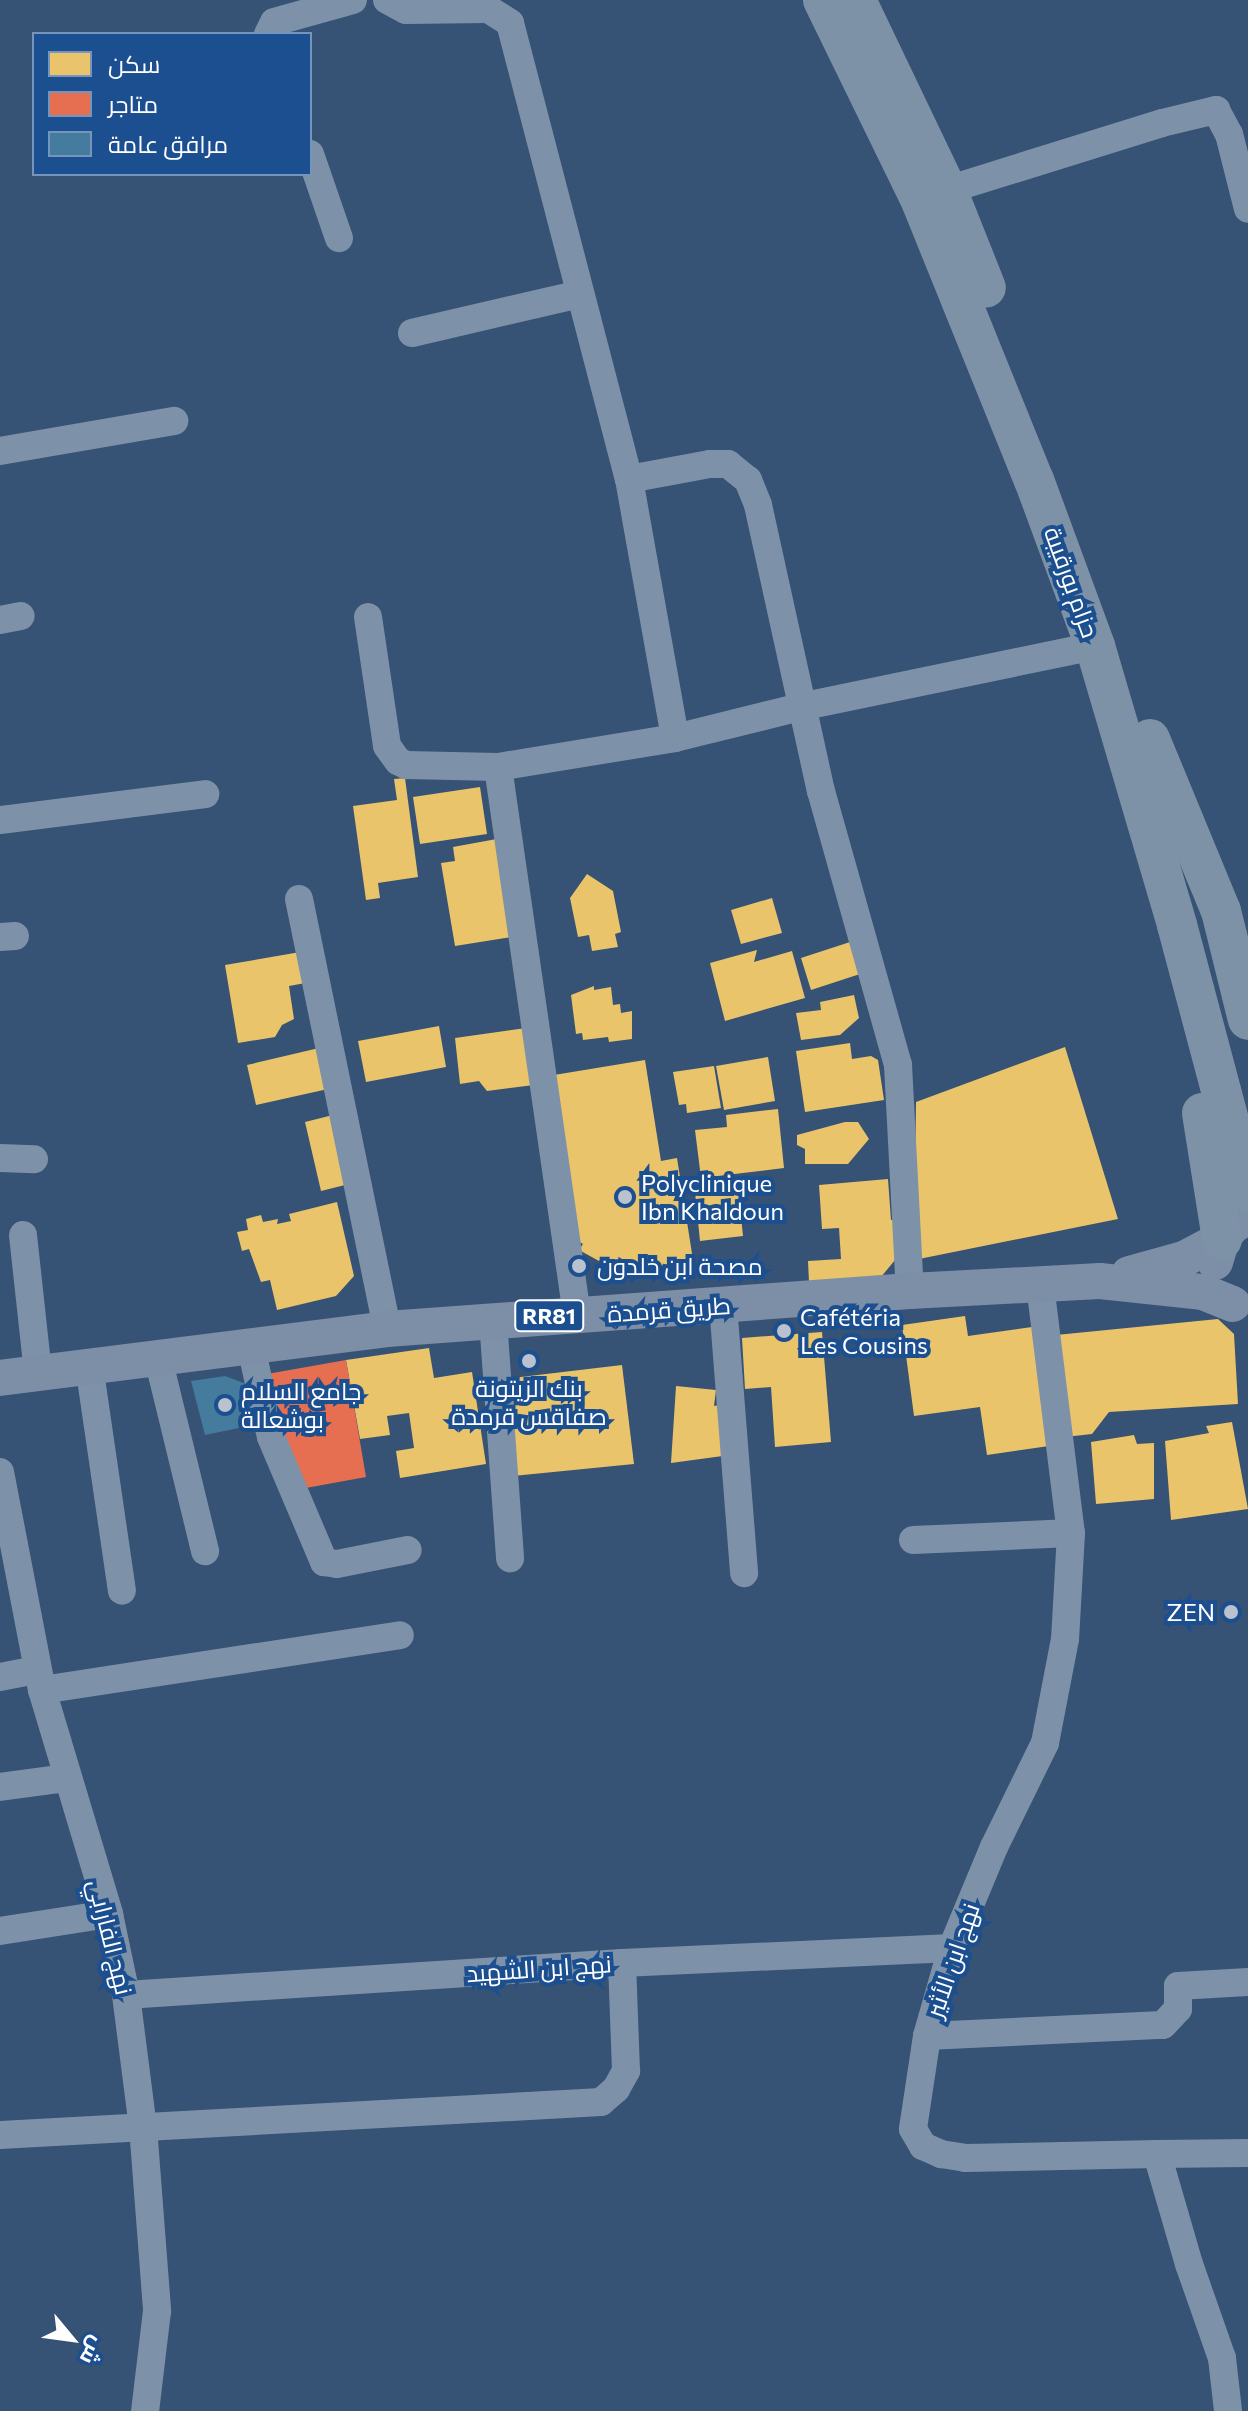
<!DOCTYPE html>
<html>
<head>
<meta charset="utf-8">
<style>
	body { margin:0 }
	#map { position:relative; width:1248px; height:2411px; overflow:hidden; background:#365274; font-family:Commissioner,Cairo,sans-serif }
	div>[style] { position:absolute }
	.homes>* { inset:0; background:#e9c46a }
	.shops>* { inset:0; background:#e76f51 }
	.public>* { inset:0; background:#457b9d }
	.minor>* { height:28px; margin:-14px; padding:0 14px; transform-origin:14px; border-radius:14px; background:#7d92a8 }
	.major>* { height:36px; margin:-18px; padding:0 18px; transform-origin:18px; border-radius:18px; background:#7d8ea7 }
	.highway>* { height:40px; margin:-20px; padding:0 20px; transform-origin:20px; border-radius:20px; background:#7e92a7 }
	.dots>* { width:22px; height:22px; translate:-50% -50%; box-sizing:border-box; border:4px solid #1b4f8f; border-radius:50% }
	span { translate:-50% -50%; white-space:nowrap; text-align:center; line-height:1.15; -webkit-text-stroke:8px #1b4f8f; paint-order:stroke }
	.shield-label span { padding:2px 6px; background:#1b4f8f; border:2px solid; border-radius:6px; -webkit-text-stroke-width:0 }
	.shield-label { font-size:22px; color:#fff; font-weight:700 }
	.street-label { font-size:24px; color:#fff }
	.poi-label { font-size:24px; color:#fff }
	.left { translate:0 -50%; text-align:left }
	.right { translate:-100% -50%; text-align:right }
	.legend { position:absolute; left:32px; top:32px; width:280px; height:144px; box-sizing:border-box; background:#1b4f8f; border:2px solid #7695bc; margin:0; padding:10px 14px; list-style:none; font-size:24px; color:#fff }
	.legend li { display:flex; align-items:center; gap:16px; height:40px }
	.legend b { width:40px; border:2px solid #7695bc }
	.north { position:absolute; left:32px; top:2299px; width:80px; height:80px; -webkit-text-stroke:6px #1b4f8f; paint-order:stroke; rotate:119deg; font-size:22px; font-weight:700; line-height:32px; text-align:center; color:#fff }
	.north::after { content:''; display:block; margin:auto; width:28px; height:36px; background:#fff; clip-path:polygon(50% 0,100% 100%,50% 72%,0 100%) }
</style>
</head>
<body>
<div id="map">
	<div class="homes">
		<i style="clip-path:polygon(405px 778px,418px 877px,378px 883px,380px 898px,366px 900px,353px 806px,397px 800px,394px 779px)"></i>
		<i style="clip-path:polygon(480px 787px,487px 834px,420px 844px,413px 797px)"></i>
		<i style="clip-path:polygon(502px 838px,518px 936px,455px 946px,441px 863px,455px 861px,453px 847px)"></i>
		<i style="clip-path:polygon(587px 874px,613px 891px,621px 932px,615px 934px,618px 947px,592px 951px,589px 935px,578px 937px,570px 898px)"></i>
		<i style="clip-path:polygon(772px 898px,782px 933px,741px 944px,731px 910px)"></i>
		<i style="clip-path:polygon(850px 942px,860px 974px,811px 990px,801px 958px)"></i>
		<i style="clip-path:polygon(757px 950px,754px 962px,792px 951px,805px 998px,725px 1021px,710px 963px)"></i>
		<i style="clip-path:polygon(306px 951px,311px 982px,289px 986px,294px 1019px,282px 1025px,275px 1037px,238px 1043px,225px 965px)"></i>
		<i style="clip-path:polygon(594px 986px,594px 990px,611px 987px,613px 1005px,620px 1004px,621px 1013px,632px 1011px,632px 1039px,609px 1042px,608px 1037px,583px 1040px,582px 1033px,576px 1034px,571px 995px)"></i>
		<i style="clip-path:polygon(854px 995px,859px 1018px,840px 1035px,801px 1040px,796px 1013px,821px 1010px,820px 1002px)"></i>
		<i style="clip-path:polygon(439px 1026px,446px 1067px,366px 1082px,358px 1041px)"></i>
		<i style="clip-path:polygon(526px 1028px,534px 1085px,487px 1091px,479px 1081px,460px 1084px,455px 1038px)"></i>
		<i style="clip-path:polygon(850px 1043px,852px 1059px,871px 1056px,878px 1060px,884px 1100px,805px 1112px,796px 1051px)"></i>
		<i style="clip-path:polygon(1065px 1047px,1118px 1219px,914px 1260px,916px 1102px)"></i>
		<i style="clip-path:polygon(319px 1048px,328px 1089px,256px 1105px,247px 1065px)"></i>
		<i style="clip-path:polygon(768px 1057px,775px 1101px,724px 1110px,716px 1066px)"></i>
		<i style="clip-path:polygon(645px 1060px,661px 1161px,677px 1158px,693px 1260px,654px 1267px,619px 1266px,602px 1257px,599px 1261px,579px 1250px,583px 1244px,578px 1241px,548px 1076px)"></i>
		<i style="clip-path:polygon(714px 1066px,721px 1108px,687px 1113px,686px 1104px,679px 1105px,673px 1072px)"></i>
		<i style="clip-path:polygon(778px 1109px,784px 1168px,701px 1178px,695px 1130px,727px 1127px,726px 1115px)"></i>
		<i style="clip-path:polygon(337px 1114px,353px 1183px,321px 1191px,305px 1122px)"></i>
		<i style="clip-path:polygon(845px 1122px,858px 1122px,869px 1139px,848px 1164px,805px 1164px,805px 1149px,797px 1145px,797px 1135px)"></i>
		<i style="clip-path:polygon(888px 1179px,891px 1220px,898px 1219px,900px 1254px,881px 1277px,809px 1282px,808px 1261px,841px 1259px,839px 1228px,822px 1229px,819px 1185px)"></i>
		<i style="clip-path:polygon(738px 1187px,743px 1236px,700px 1241px,695px 1192px)"></i>
		<i style="clip-path:polygon(337px 1202px,354px 1276px,336px 1296px,277px 1310px,270px 1280px,261px 1282px,249px 1249px,242px 1251px,237px 1232px,248px 1230px,246px 1219px,261px 1215px,263px 1222px,278px 1219px,277px 1224px,291px 1221px,289px 1214px)"></i>
		<i style="clip-path:polygon(965px 1316px,968px 1336px,1032px 1327px,1049px 1446px,987px 1455px,980px 1407px,914px 1416px,902px 1325px)"></i>
		<i style="clip-path:polygon(1218px 1319px,1234px 1334px,1238px 1404px,1109px 1412px,1092px 1434px,1065px 1437px,1056px 1335px)"></i>
		<i style="clip-path:polygon(822px 1332px,831px 1442px,775px 1447px,771px 1387px,745px 1389px,742px 1338px)"></i>
		<i style="clip-path:polygon(429px 1348px,434px 1378px,472px 1372px,486px 1464px,400px 1478px,396px 1451px,414px 1448px,409px 1413px,387px 1416px,390px 1435px,360px 1439px,346px 1360px)"></i>
		<i style="clip-path:polygon(622px 1365px,634px 1464px,513px 1476px,504px 1379px)"></i>
		<i style="clip-path:polygon(676px 1386px,716px 1390px,714px 1406px,719px 1405px,730px 1455px,671px 1463px)"></i>
		<i style="clip-path:polygon(1232px 1422px,1248px 1509px,1171px 1520px,1165px 1441px,1209px 1433px,1206px 1426px)"></i>
		<i style="clip-path:polygon(1134px 1435px,1137px 1444px,1154px 1443px,1154px 1499px,1096px 1504px,1091px 1442px)"></i>
	</div>
	<div class="shops">
		<i style="clip-path:polygon(346px 1360px,366px 1477px,295px 1490px,283px 1427px,276px 1428px,267px 1374px)"></i>
	</div>
	<div class="public">
		<i style="clip-path:polygon(225px 1376px,249px 1385px,258px 1424px,205px 1435px,191px 1381px)"></i>
	</div>
	<div class="minor">
		<i style="left:387px;top:0;width:21px;rotate:28deg"></i>
		<i style="left:406px;top:10px;width:82px;rotate:-0.7deg"></i>
		<i style="left:488px;top:9px;width:26px;rotate:32deg"></i>
		<i style="left:510px;top:23px;width:471px;rotate:75.4deg"></i>
		<i style="left:629px;top:479px;width:82px;rotate:-10.5deg"></i>
		<i style="left:710px;top:464px;width:18px"></i>
		<i style="left:728px;top:464px;width:26px;rotate:39deg"></i>
		<i style="left:748px;top:480px;width:27px;rotate:68deg"></i>
		<i style="left:758px;top:505px;width:293px;rotate:77.6deg"></i>
		<i style="left:821px;top:791px;width:285px;rotate:74.3deg"></i>
		<i style="left:898px;top:1065px;width:226px;rotate:87deg"></i>
		<i style="left:268px;top:34px;width:13px;rotate:-63deg"></i>
		<i style="left:274px;top:22px;width:82px;rotate:-15.6deg"></i>
		<i style="left:310px;top:154px;width:89px;rotate:71deg"></i>
		<i style="left:947px;top:190px;width:225px;rotate:-17.3deg"></i>
		<i style="left:1162px;top:123px;width:56px;rotate:-13.5deg"></i>
		<i style="left:1216px;top:110px;width:27px;rotate:62deg"></i>
		<i style="left:1229px;top:134px;width:77px;rotate:75.8deg"></i>
		<i style="left:412px;top:333px;width:172px;rotate:-13.1deg"></i>
		<i style="left:0;top:451px;width:177px;rotate:-9.8deg"></i>
		<i style="left:629px;top:479px;width:263px;rotate:79.9deg"></i>
		<i style="left:675px;top:738px;width:129px;rotate:-13.9deg"></i>
		<i style="left:800px;top:707px;width:301px;rotate:-11.7deg"></i>
		<i style="left:368px;top:617px;width:130px;rotate:81.6deg"></i>
		<i style="left:387px;top:746px;width:19px;rotate:54deg"></i>
		<i style="left:398px;top:761px;width:9px;rotate:27deg"></i>
		<i style="left:406px;top:765px;width:92px;rotate:1.2deg"></i>
		<i style="left:498px;top:767px;width:179px;rotate:-9.3deg"></i>
		<i style="left:0;top:620px;width:21px;rotate:-11deg"></i>
		<i style="left:498px;top:767px;width:554px;rotate:81.8deg"></i>
		<i style="left:0;top:820px;width:207px;rotate:-7.2deg"></i>
		<i style="left:299px;top:899px;width:439px;rotate:78.4deg"></i>
		<i style="left:0;top:937px;width:15px;rotate:-4deg"></i>
		<i style="left:0;top:1158px;width:34px;rotate:2deg"></i>
		<i style="left:23px;top:1235px;width:138px;rotate:83.8deg"></i>
		<i style="left:1040px;top:1285px;width:250px;rotate:82.9deg"></i>
		<i style="left:1071px;top:1533px;width:106px;rotate:93.2deg"></i>
		<i style="left:1065px;top:1639px;width:106px;rotate:100.9deg"></i>
		<i style="left:1045px;top:1743px;width:116px;rotate:116.1deg"></i>
		<i style="left:994px;top:1847px;width:109px;rotate:112.6deg"></i>
		<i style="left:952px;top:1948px;width:91px;rotate:105.9deg"></i>
		<i style="left:927px;top:2036px;width:94px;rotate:98.6deg"></i>
		<i style="left:913px;top:2129px;width:20px;rotate:60deg"></i>
		<i style="left:923px;top:2146px;width:20px;rotate:24deg"></i>
		<i style="left:941px;top:2154px;width:24px;rotate:9deg"></i>
		<i style="left:965px;top:2158px;width:192px;rotate:-1.2deg"></i>
		<i style="left:1157px;top:2154px;width:115px;rotate:73.8deg"></i>
		<i style="left:1189px;top:2264px;width:100px;rotate:70.7deg"></i>
		<i style="left:1222px;top:2358px;width:53px;rotate:83.5deg"></i>
		<i style="left:723px;top:1305px;width:269px;rotate:85.5deg"></i>
		<i style="left:493px;top:1320px;width:239px;rotate:85.9deg"></i>
		<i style="left:251px;top:1347px;width:92px;rotate:77.5deg"></i>
		<i style="left:271px;top:1437px;width:136px;rotate:67deg"></i>
		<i style="left:324px;top:1562px;width:13px;rotate:9deg"></i>
		<i style="left:337px;top:1564px;width:72px;rotate:-11.2deg"></i>
		<i style="left:158px;top:1358px;width:199px;rotate:76.3deg"></i>
		<i style="left:89px;top:1365px;width:228px;rotate:81.7deg"></i>
		<i style="left:0;top:1472px;width:222px;rotate:79.1deg"></i>
		<i style="left:42px;top:1690px;width:234px;rotate:73.3deg"></i>
		<i style="left:109px;top:1914px;width:83px;rotate:78.1deg"></i>
		<i style="left:126px;top:1995px;width:133px;rotate:82.7deg"></i>
		<i style="left:143px;top:2127px;width:185px;rotate:85.6deg"></i>
		<i style="left:157px;top:2311px;width:101px;rotate:96.8deg"></i>
		<i style="left:913px;top:1540px;width:158px;rotate:-2.5deg"></i>
		<i style="left:0;top:1677px;width:38px;rotate:-11deg"></i>
		<i style="left:42px;top:1690px;width:362px;rotate:-8.7deg"></i>
		<i style="left:0;top:1787px;width:68px;rotate:-7.7deg"></i>
		<i style="left:0;top:1931px;width:110px;rotate:-8.9deg"></i>
		<i style="left:126px;top:1995px;width:497px;rotate:-3.7deg"></i>
		<i style="left:622px;top:1963px;width:330px;rotate:-2.6deg"></i>
		<i style="left:927px;top:2036px;width:236px;rotate:-2.7deg"></i>
		<i style="left:1163px;top:2025px;width:22px;rotate:-47deg"></i>
		<i style="left:1178px;top:2009px;width:23px;rotate:-90deg"></i>
		<i style="left:1178px;top:1986px;width:70px;rotate:-3.3deg"></i>
		<i style="left:0;top:2135px;width:602px;rotate:-3.14deg"></i>
		<i style="left:601px;top:2102px;width:20px;rotate:-41deg"></i>
		<i style="left:616px;top:2089px;width:21px;rotate:-61deg"></i>
		<i style="left:626px;top:2071px;width:108px;rotate:-92.1deg"></i>
		<i style="left:1157px;top:2154px;width:91px;rotate:-0.6deg"></i>
	</div>
	<div class="major">
		<i style="left:1215px;top:1262px;width:24px;rotate:-73deg"></i>
		<i style="left:1222px;top:1239px;width:18px;rotate:-52deg"></i>
		<i style="left:1233px;top:1225px;width:17px;rotate:-28deg"></i>
		<i style="left:1129px;top:1274px;width:57px;rotate:-15.3deg"></i>
		<i style="left:1184px;top:1259px;width:43px;rotate:-27.8deg"></i>
		<i style="left:0;top:1378px;width:390px;rotate:-7.2deg"></i>
		<i style="left:387px;top:1329px;width:524px;rotate:-4.16deg"></i>
		<i style="left:910px;top:1291px;width:190px;rotate:-3deg"></i>
		<i style="left:1100px;top:1281px;width:104px;rotate:6.1deg"></i>
		<i style="left:1203px;top:1292px;width:32px;rotate:22deg"></i>
	</div>
	<div class="highway">
		<i style="left:823px;top:0;width:224px;rotate:64deg"></i>
		<i style="left:921px;top:201px;width:301px;rotate:68deg"></i>
		<i style="left:1034px;top:480px;width:177px;rotate:69.8deg"></i>
		<i style="left:1095px;top:646px;width:291px;rotate:73.6deg"></i>
		<i style="left:1177px;top:925px;width:275px;rotate:75.1deg"></i>
		<i style="left:856px;top:0;width:211px;rotate:64.4deg"></i>
		<i style="left:947px;top:190px;width:105px;rotate:68.3deg"></i>
		<i style="left:1150px;top:739px;width:186px;rotate:67.6deg"></i>
		<i style="left:1221px;top:911px;width:112px;rotate:76.1deg"></i>
		<i style="left:1202px;top:1113px;width:128px;rotate:81deg"></i>
	</div>
	<div class="dots">
		<i style="left:625px;top:1197px;background:#b9c2ce"></i>
		<i style="left:579px;top:1266px;background:#b9c2ce"></i>
		<i style="left:784px;top:1331px;background:#b9c2ce"></i>
		<i style="left:529px;top:1361px;background:#b9c2ce"></i>
		<i style="left:225px;top:1405px;background:#b9c2ce"></i>
		<i style="left:1231px;top:1612px;background:#b9c2ce"></i>
	</div>
	<div class="shield-label">
		<span style="left:549px;top:1316px">RR81</span>
	</div>
	<div class="street-label">
		<span style="left:1072px;top:582px;rotate:70deg">حزام بورقيبة</span>
		<span style="left:669px;top:1309px;rotate:-4deg">طريق قرمدة</span>
		<span style="left:111px;top:1937px;rotate:76deg">نهج الفارابي</span>
		<span style="left:952px;top:1960px;rotate:-71deg">نهج ابن الأثير</span>
		<span style="left:539px;top:1968px;rotate:-4deg">نهج ابن الشهيد</span>
	</div>
	<div class="poi-label">
		<span class="left" style="left:641px;top:1197px">Polyclinique<br>Ibn Khaldoun</span>
		<span class="left" style="left:597px;top:1266px">مصحة ابن خلدون</span>
		<span class="left" style="left:800px;top:1331px">Cafétéria<br>Les Cousins</span>
		<span style="left:529px;top:1402px">بنك الزيتونة<br>صفاقس قرمدة</span>
		<span class="left" style="left:241px;top:1405px">جامع السلام<br>بوشعالة</span>
		<span class="right" style="left:1215px;top:1612px">ZEN</span>
	</div>
	<ul class="legend">
	<li><b style="height:22px;background:#e9c46a"></b>سكن</li>
	<li><b style="height:22px;background:#e76f51"></b>متاجر</li>
	<li><b style="height:22px;background:#457b9d"></b>مرافق عامة</li>
	</ul>
	<div class="north">ش</div>
</div>
</body>
</html>
